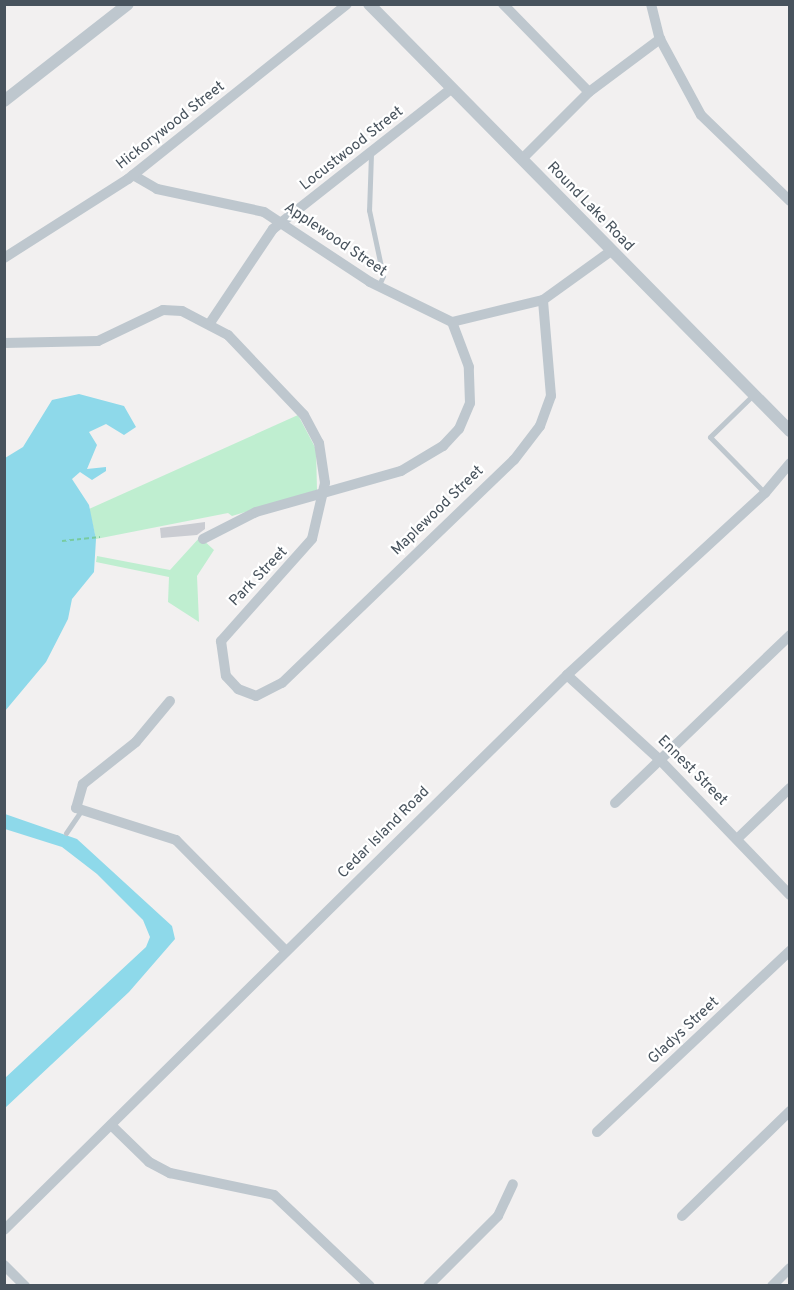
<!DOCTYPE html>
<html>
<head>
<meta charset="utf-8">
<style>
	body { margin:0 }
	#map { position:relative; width:794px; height:1290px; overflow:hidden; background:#f2f0f0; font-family:Overpass,sans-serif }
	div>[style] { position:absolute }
	.green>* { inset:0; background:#bfeed0 }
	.water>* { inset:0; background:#8ed9ea }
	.building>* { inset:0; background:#caccd2 }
	.path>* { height:1.5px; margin-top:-0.75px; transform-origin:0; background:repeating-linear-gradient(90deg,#78cba0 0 4.5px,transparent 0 7.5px) }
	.service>* { height:5px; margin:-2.5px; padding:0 2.5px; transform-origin:2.5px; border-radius:2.5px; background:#bec7ce }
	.minor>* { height:10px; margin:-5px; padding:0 5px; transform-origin:5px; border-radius:5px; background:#bec7ce }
	.tertiary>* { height:12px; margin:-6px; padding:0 6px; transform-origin:6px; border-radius:6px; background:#bec7ce }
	span { translate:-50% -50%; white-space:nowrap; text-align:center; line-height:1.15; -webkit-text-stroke:4.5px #fff; paint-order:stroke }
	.street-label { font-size:15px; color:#48535d }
	.frame { position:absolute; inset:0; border:6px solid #48535d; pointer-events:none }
</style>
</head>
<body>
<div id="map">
	<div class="green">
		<i style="clip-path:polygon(298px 415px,316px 449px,317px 490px,232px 516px,228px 513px,96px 539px,89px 509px)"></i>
		<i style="clip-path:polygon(200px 537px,214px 550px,197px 576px,199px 622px,168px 602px,169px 577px,96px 562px,97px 556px,170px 570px)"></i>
	</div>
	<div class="water">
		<i style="clip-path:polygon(79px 394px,124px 406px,136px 427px,124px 435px,106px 424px,89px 432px,97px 445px,87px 469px,106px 467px,106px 471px,92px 480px,80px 472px,72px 479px,89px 505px,96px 539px,94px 572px,72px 599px,68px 619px,46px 662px,5px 711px,5px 458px,23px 447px,52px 400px)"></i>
		<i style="clip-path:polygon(5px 814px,77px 839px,172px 926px,175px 939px,129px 992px,5px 1108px,5px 1078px,146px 947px,150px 937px,143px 920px,97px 874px,62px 847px,5px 829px)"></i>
	</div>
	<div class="building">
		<i style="clip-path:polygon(205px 522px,205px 529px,197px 535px,161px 538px,160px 528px)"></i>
	</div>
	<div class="path">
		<i style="left:62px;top:541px;width:38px;rotate:-6deg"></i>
	</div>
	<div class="service">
		<i style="left:371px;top:154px;width:56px;rotate:92deg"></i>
		<i style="left:369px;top:210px;width:67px;rotate:78deg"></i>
		<i style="left:383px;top:276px;width:12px;rotate:114deg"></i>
		<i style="left:753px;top:395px;width:60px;rotate:135.7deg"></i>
		<i style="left:710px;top:437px;width:78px;rotate:45.5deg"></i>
		<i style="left:66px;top:833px;width:25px;rotate:-56deg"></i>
	</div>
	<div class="minor">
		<i style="left:503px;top:4px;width:123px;rotate:45.7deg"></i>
		<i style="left:651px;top:4px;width:36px;rotate:76deg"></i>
		<i style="left:660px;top:39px;width:86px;rotate:61.7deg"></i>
		<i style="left:701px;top:115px;width:124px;rotate:44deg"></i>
		<i style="left:523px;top:158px;width:93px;rotate:-45deg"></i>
		<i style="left:589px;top:92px;width:89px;rotate:-36.7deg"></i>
		<i style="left:133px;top:175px;width:28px;rotate:30deg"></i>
		<i style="left:157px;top:189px;width:109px;rotate:12.1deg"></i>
		<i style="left:264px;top:212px;width:127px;rotate:33.4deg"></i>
		<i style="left:370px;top:282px;width:91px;rotate:26deg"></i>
		<i style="left:452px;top:322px;width:94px;rotate:-13.6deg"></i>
		<i style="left:543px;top:300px;width:84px;rotate:-35.8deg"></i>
		<i style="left:4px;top:258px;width:147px;rotate:-32.5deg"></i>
		<i style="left:128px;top:179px;width:280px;rotate:-38.6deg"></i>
		<i style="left:210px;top:323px;width:113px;rotate:-56.2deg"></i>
		<i style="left:273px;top:229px;width:228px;rotate:-38.2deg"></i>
		<i style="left:4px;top:343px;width:94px;rotate:-1.2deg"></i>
		<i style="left:98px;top:341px;width:72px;rotate:-25.5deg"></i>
		<i style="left:163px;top:310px;width:19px;rotate:3deg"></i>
		<i style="left:182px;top:311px;width:52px;rotate:27.6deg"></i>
		<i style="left:228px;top:335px;width:110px;rotate:46.5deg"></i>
		<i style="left:304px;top:415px;width:32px;rotate:62deg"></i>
		<i style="left:319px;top:443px;width:40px;rotate:81.5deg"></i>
		<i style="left:325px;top:483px;width:57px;rotate:103.1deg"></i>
		<i style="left:312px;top:539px;width:137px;rotate:131.7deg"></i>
		<i style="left:221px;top:641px;width:35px;rotate:82deg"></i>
		<i style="left:226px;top:676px;width:18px;rotate:47deg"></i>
		<i style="left:238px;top:689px;width:19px;rotate:21deg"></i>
		<i style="left:256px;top:696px;width:29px;rotate:-27deg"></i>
		<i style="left:282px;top:683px;width:322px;rotate:-43.9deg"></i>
		<i style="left:514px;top:460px;width:43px;rotate:-52.6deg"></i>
		<i style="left:540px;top:426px;width:32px;rotate:-70deg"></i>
		<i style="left:551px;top:396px;width:96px;rotate:-94.8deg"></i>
		<i style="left:203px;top:539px;width:59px;rotate:-27deg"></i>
		<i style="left:256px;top:512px;width:151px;rotate:-15.8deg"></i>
		<i style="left:401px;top:471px;width:49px;rotate:-30.8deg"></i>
		<i style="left:443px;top:446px;width:23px;rotate:-47deg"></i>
		<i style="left:459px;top:429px;width:28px;rotate:-67deg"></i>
		<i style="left:470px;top:403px;width:36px;rotate:-92deg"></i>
		<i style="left:469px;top:367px;width:48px;rotate:-110.7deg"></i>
		<i style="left:567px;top:675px;width:126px;rotate:42.4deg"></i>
		<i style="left:660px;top:760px;width:187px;rotate:46.1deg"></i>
		<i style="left:170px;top:701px;width:53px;rotate:129.7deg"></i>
		<i style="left:136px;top:742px;width:68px;rotate:141.6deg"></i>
		<i style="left:83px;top:784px;width:25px;rotate:106deg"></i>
		<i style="left:76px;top:808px;width:105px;rotate:17.7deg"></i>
		<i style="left:176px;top:840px;width:156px;rotate:45.3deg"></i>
		<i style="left:615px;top:803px;width:243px;rotate:-43.8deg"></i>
		<i style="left:737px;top:839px;width:74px;rotate:-43.9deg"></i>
		<i style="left:111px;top:1125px;width:53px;rotate:44.2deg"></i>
		<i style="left:149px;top:1162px;width:24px;rotate:28deg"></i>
		<i style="left:170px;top:1173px;width:106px;rotate:11.9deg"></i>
		<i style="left:274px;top:1195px;width:132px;rotate:43.5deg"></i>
		<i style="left:597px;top:1132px;width:265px;rotate:-43.2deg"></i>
		<i style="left:682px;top:1216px;width:151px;rotate:-44.2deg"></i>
		<i style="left:4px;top:1230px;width:791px;rotate:-44.59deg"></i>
		<i style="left:567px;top:675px;width:269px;rotate:-42.6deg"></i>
		<i style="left:765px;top:493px;width:39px;rotate:-50deg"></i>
		<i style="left:4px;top:1265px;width:30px;rotate:45deg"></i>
		<i style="left:428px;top:1286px;width:99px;rotate:-45deg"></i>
		<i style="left:498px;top:1216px;width:35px;rotate:-65deg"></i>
		<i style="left:772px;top:1286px;width:25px;rotate:-45deg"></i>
	</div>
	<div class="tertiary">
		<i style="left:369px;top:4px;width:600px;rotate:45.41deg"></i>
		<i style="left:4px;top:101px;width:157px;rotate:-38deg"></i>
	</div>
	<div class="street-label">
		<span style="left:171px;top:126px;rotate:-38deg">Hickorywood Street</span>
		<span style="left:352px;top:149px;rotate:-38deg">Locustwood Street</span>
		<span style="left:590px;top:207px;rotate:46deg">Round Lake Road</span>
		<span style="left:335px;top:240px;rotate:34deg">Applewood Street</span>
		<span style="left:438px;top:511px;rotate:-44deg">Maplewood Street</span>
		<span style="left:259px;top:577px;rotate:-46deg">Park Street</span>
		<span style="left:692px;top:771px;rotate:45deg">Ennest Street</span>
		<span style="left:384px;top:833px;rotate:-45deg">Cedar Island Road</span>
		<span style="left:684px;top:1031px;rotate:-43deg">Gladys Street</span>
	</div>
	<div class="frame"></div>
</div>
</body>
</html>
